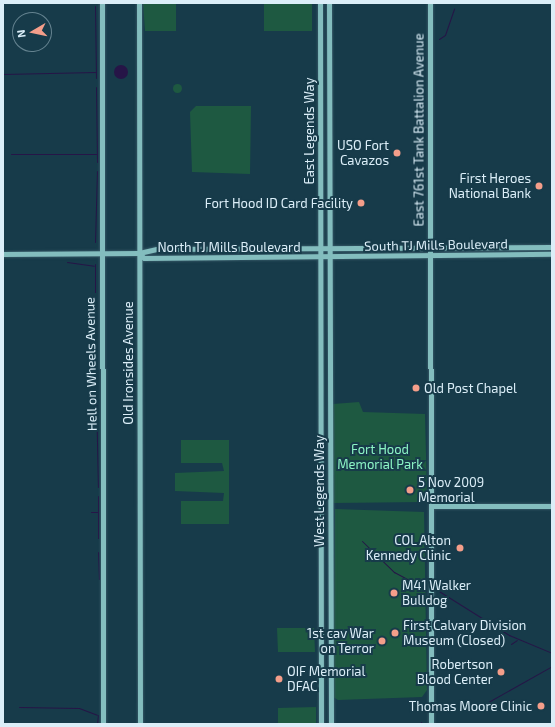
<!DOCTYPE html>
<html>
<head>
<meta charset="utf-8">
<style>
	body { margin:0 }
	#map { position:relative; width:555px; height:727px; overflow:hidden; background:#173b4a; font-family:"Exo 2",sans-serif }
	div>[style] { position:absolute }
	.green>* { inset:0; background:#1e5941 }
	.round { border-radius:50% }
	.water>* { inset:0; background:#261547 }
	.stream>* { height:1px; margin:-0.5px; padding:0 0.5px; transform-origin:0.5px; border-radius:0.5px; background:#261547 }
	.roads { filter:drop-shadow(0 0 1px #365866) drop-shadow(0 0 1px #365866) }
	.secondary>* { height:5px; margin:-2.5px; padding:0 2.5px; transform-origin:2.5px; border-radius:2.5px; background:#83bdbe }
	.dots>* { width:11px; height:11px; translate:-50% -50%; box-sizing:border-box; border:2px solid #173b4a; border-radius:50% }
	span { translate:-50% -50%; white-space:nowrap; text-align:center; line-height:1.15; -webkit-text-stroke:4px #173b4a; paint-order:stroke }
	.street-label { font-size:13px; color:#dbeef8 }
	.poi-label { font-size:13px; color:#dbeef8 }
	.right { translate:-100% -50%; text-align:right }
	.left { translate:0 -50%; text-align:left }
	.park-label { font-size:13px; color:#8cf4c5 }
	.frame { position:absolute; inset:0; border:4px solid #dbeef8; pointer-events:none }
	.north { position:absolute; left:12px; top:12px; width:40px; height:40px; box-sizing:border-box; background:#173b4a; border:1px solid #658390; border-radius:50%; rotate:261deg; font-size:11px; font-weight:700; line-height:16px; text-align:center; color:#dbeef8 }
	.north::after { content:''; display:block; margin:auto; width:14px; height:18px; background:#f49e8a; clip-path:polygon(50% 0,100% 100%,50% 72%,0 100%) }
</style>
</head>
<body>
<div id="map">
	<div class="green">
		<i style="clip-path:polygon(143px 3px,176px 3px,176px 31px,145px 31px)"></i>
		<i style="clip-path:polygon(264px 3px,312px 3px,312px 31px,264px 31px)"></i>
		<i class="round" style="left:172.5px;top:83.5px;width:9px;height:9px"></i>
		<i style="clip-path:polygon(196px 106px,251px 106px,250px 174px,192px 172px,190px 112px)"></i>
		<i style="clip-path:polygon(359px 402px,363px 412px,425px 414px,427px 495px,423px 502px,333px 503px,333px 404px)"></i>
		<i style="clip-path:polygon(181px 440px,229px 440px,229px 524px,181px 524px,181px 501px,223px 501px,224px 493px,175px 491px,175px 473px,224px 471px,222px 463px,181px 463px)"></i>
		<i style="clip-path:polygon(335px 509px,424px 512px,427px 690px,422px 697px,338px 700px,333px 697px)"></i>
		<i style="clip-path:polygon(277px 628px,314px 628px,315px 652px,278px 652px)"></i>
		<i style="clip-path:polygon(316px 707px,316px 724px,278px 724px,278px 708px)"></i>
	</div>
	<div class="water">
		<i class="round" style="left:114px;top:65px;width:14px;height:14px"></i>
	</div>
	<div class="stream">
		<i style="left:95px;top:6px;width:72px;rotate:89.2deg"></i>
		<i style="left:439px;top:39px;width:7px;rotate:-34deg"></i>
		<i style="left:445px;top:35px;width:28px;rotate:-71deg"></i>
		<i style="left:3px;top:74px;width:93px;rotate:-1.2deg"></i>
		<i style="left:96px;top:87px;width:75px;rotate:89.2deg"></i>
		<i style="left:11px;top:154px;width:85px"></i>
		<i style="left:95px;top:242px;width:71px;rotate:-88.4deg"></i>
		<i style="left:67px;top:262px;width:27px;rotate:8deg"></i>
		<i style="left:95px;top:264px;width:28px;rotate:90deg"></i>
		<i style="left:96px;top:394px;width:93px;rotate:88.8deg"></i>
		<i style="left:91px;top:512px;width:6px"></i>
		<i style="left:98px;top:538px;width:42px;rotate:-90deg"></i>
		<i style="left:362px;top:541px;width:45px;rotate:44.1deg"></i>
		<i style="left:394px;top:572px;width:36px;rotate:28deg"></i>
		<i style="left:98px;top:552px;width:27px;rotate:88deg"></i>
		<i style="left:440px;top:585px;width:5px;rotate:90deg"></i>
		<i style="left:434px;top:588px;width:89px;rotate:32.1deg"></i>
		<i style="left:509px;top:635px;width:47px;rotate:22.7deg"></i>
		<i style="left:483px;top:628px;width:7px;rotate:-45deg"></i>
		<i style="left:511px;top:644px;width:7px;rotate:-34deg"></i>
		<i style="left:469px;top:703px;width:9px;rotate:41deg"></i>
		<i style="left:19px;top:707px;width:60px;rotate:1deg"></i>
		<i style="left:79px;top:708px;width:19px;rotate:21deg"></i>
		<i style="left:474px;top:710px;width:90px;rotate:-29.4deg"></i>
		<i style="left:421px;top:722px;width:2px;rotate:63deg"></i>
		<i style="left:97px;top:724px;width:9px;rotate:-84deg"></i>
	</div>
	<div class="roads">
		<div class="secondary">
			<i style="left:102px;top:3px;width:721px;rotate:89.92deg"></i>
			<i style="left:139px;top:3px;width:721px;rotate:89.92deg"></i>
			<i style="left:320px;top:3px;width:721px;rotate:89.92deg"></i>
			<i style="left:329px;top:3px;width:721px;rotate:89.84deg"></i>
			<i style="left:430px;top:3px;width:721px;rotate:89.92deg"></i>
			<i style="left:139px;top:253px;width:7px;rotate:45deg"></i>
			<i style="left:144px;top:258px;width:408px;rotate:-0.6deg"></i>
			<i style="left:3px;top:254px;width:136px;rotate:-0.4deg"></i>
			<i style="left:139px;top:253px;width:18px;rotate:-13deg"></i>
			<i style="left:157px;top:249px;width:395px;rotate:-0.3deg"></i>
			<i style="left:431px;top:506px;width:121px"></i>
		</div>
	</div>
	<div class="dots">
		<i style="left:397px;top:153px;background:#f49e8a"></i>
		<i style="left:539px;top:186px;background:#f49e8a"></i>
		<i style="left:361px;top:203px;background:#f49e8a"></i>
		<i style="left:416px;top:388px;background:#f49e8a"></i>
		<i style="left:410px;top:490px;background:#f49e8a"></i>
		<i style="left:460px;top:548px;background:#f49e8a"></i>
		<i style="left:394px;top:593px;background:#f49e8a"></i>
		<i style="left:395px;top:633px;background:#f49e8a"></i>
		<i style="left:382px;top:641px;background:#f49e8a"></i>
		<i style="left:501px;top:672px;background:#f49e8a"></i>
		<i style="left:279px;top:679px;background:#f49e8a"></i>
		<i style="left:541px;top:706px;background:#f49e8a"></i>
	</div>
	<div class="street-label">
		<span style="left:419px;top:130px;rotate:-90deg">East 761st Tank Battalion Avenue</span>
		<span style="left:309px;top:131px;rotate:-90deg">East Legends Way</span>
		<span style="left:436px;top:245px;rotate:-1deg">South TJ Mills Boulevard</span>
		<span style="left:229px;top:247px">North TJ Mills Boulevard</span>
		<span style="left:128px;top:363px;rotate:-90deg">Old Ironsides Avenue</span>
		<span style="left:91px;top:364px;rotate:-91deg">Hell on Wheels Avenue</span>
		<span style="left:319px;top:491px;rotate:-90deg">West Legends Way</span>
	</div>
	<div class="poi-label">
		<span class="right" style="left:389px;top:153px">USO Fort<br>Cavazos</span>
		<span class="right" style="left:531px;top:186px">First Heroes<br>National Bank</span>
		<span class="right" style="left:353px;top:203px">Fort Hood ID Card Facility</span>
		<span class="left" style="left:424px;top:388px">Old Post Chapel</span>
		<span class="left" style="left:418px;top:490px">5 Nov 2009<br>Memorial</span>
		<span class="right" style="left:451px;top:548px">COL Alton<br>Kennedy Clinic</span>
		<span class="left" style="left:402px;top:593px">M41 Walker<br>Bulldog</span>
		<span class="left" style="left:403px;top:633px">First Calvary Division<br>Museum (Closed)</span>
		<span class="right" style="left:374px;top:641px">1st cav War<br>on Terror</span>
		<span class="right" style="left:493px;top:672px">Robertson<br>Blood Center</span>
		<span class="left" style="left:287px;top:679px">OIF Memorial<br>DFAC</span>
		<span class="right" style="left:532px;top:706px">Thomas Moore Clinic</span>
	</div>
	<div class="park-label">
		<span style="left:380px;top:457px">Fort Hood<br>Memorial Park</span>
	</div>
	<div class="frame"></div>
	<div class="north">N</div>
</div>
</body>
</html>
